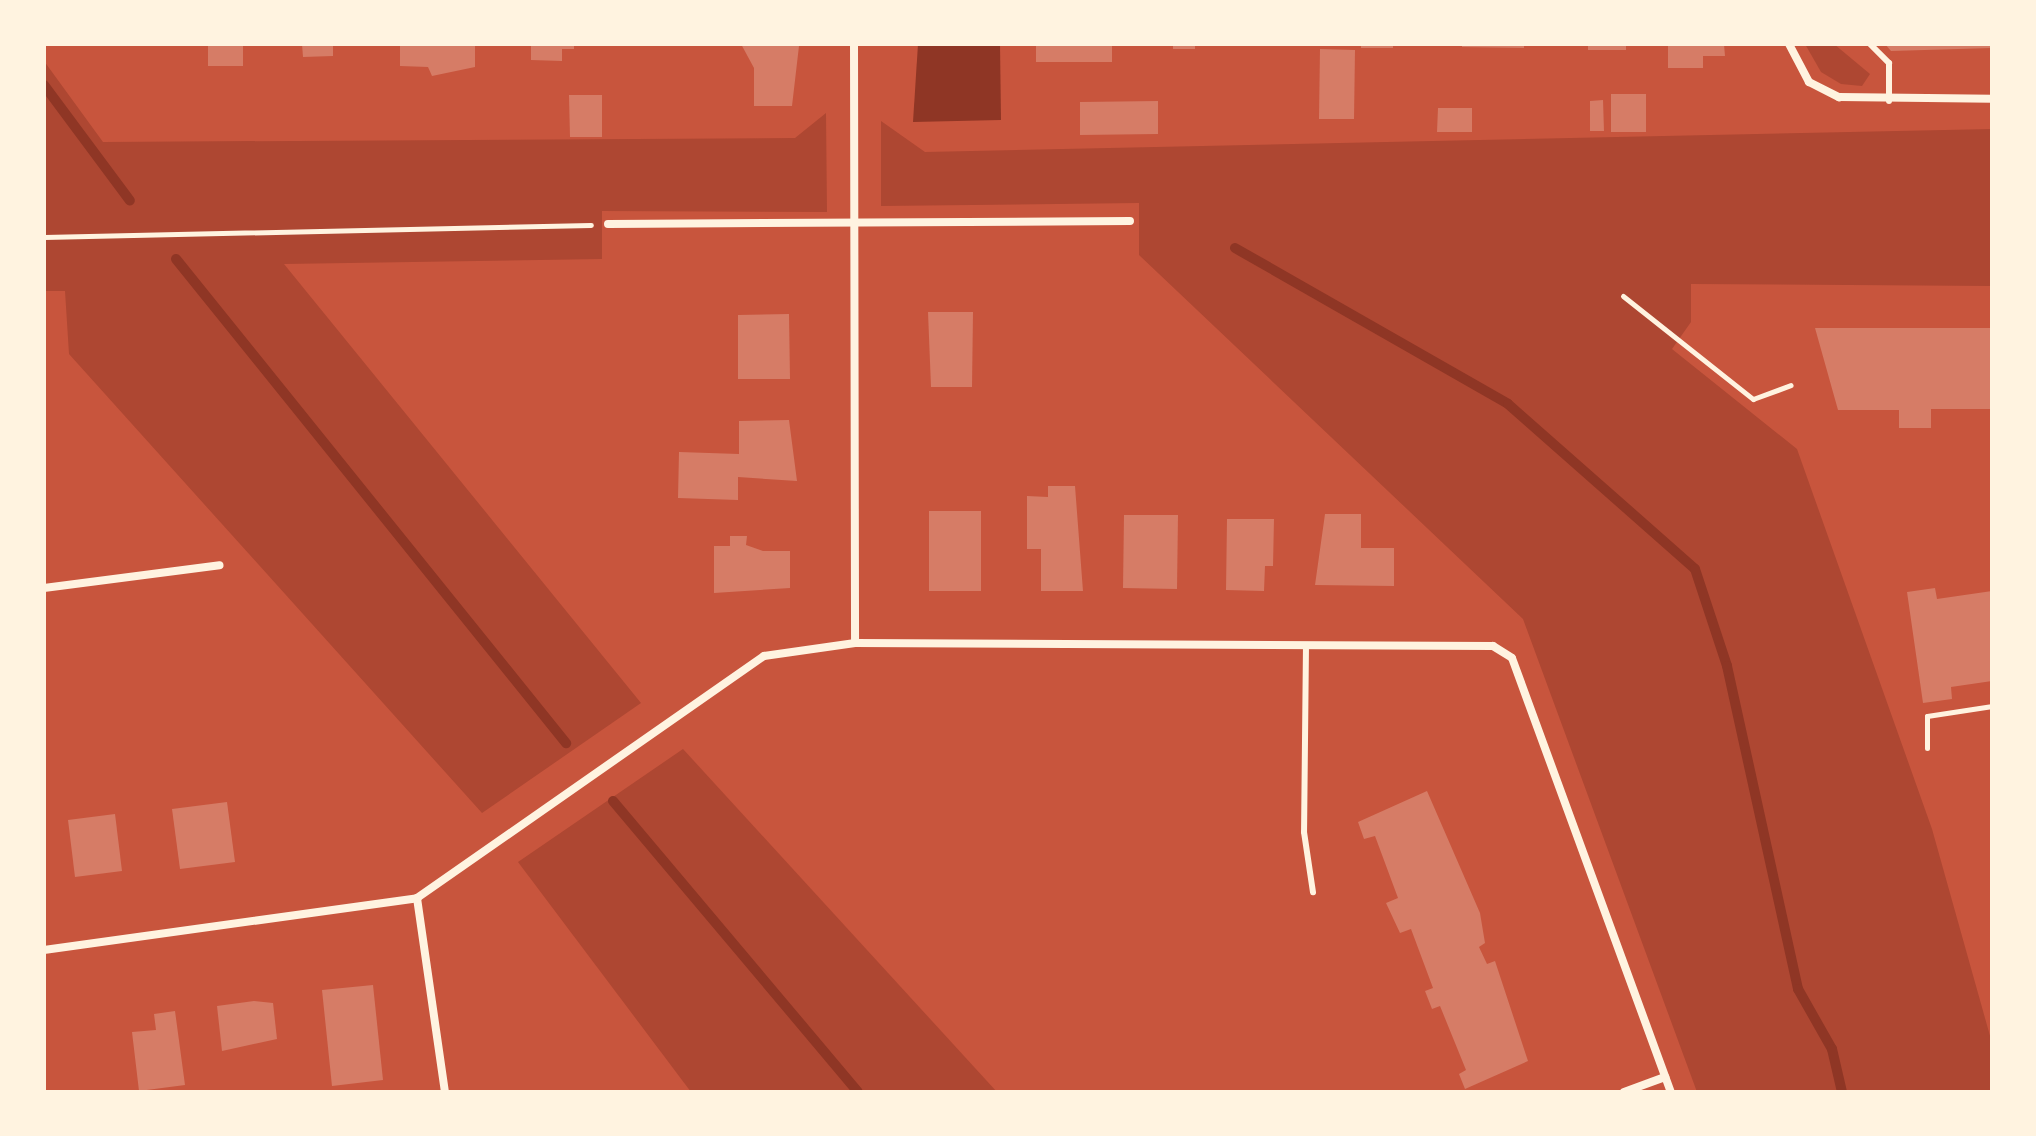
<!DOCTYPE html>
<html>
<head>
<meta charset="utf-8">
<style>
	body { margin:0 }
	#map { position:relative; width:2036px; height:1136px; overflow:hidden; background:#c8553d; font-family:"Asap Condensed",sans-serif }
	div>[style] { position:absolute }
	.green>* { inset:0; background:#ae4732 }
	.water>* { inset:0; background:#8f3625 }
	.stream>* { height:10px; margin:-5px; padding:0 5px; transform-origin:5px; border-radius:5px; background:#8f3625 }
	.building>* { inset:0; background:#d67c66 }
	.path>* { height:5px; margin:-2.5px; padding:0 2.5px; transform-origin:2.5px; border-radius:2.5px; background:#fff3e0 }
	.service>* { height:6px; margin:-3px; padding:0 3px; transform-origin:3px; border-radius:3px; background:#fff3e0 }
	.minor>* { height:8px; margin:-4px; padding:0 4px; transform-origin:4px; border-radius:4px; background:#fff3e0 }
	span { translate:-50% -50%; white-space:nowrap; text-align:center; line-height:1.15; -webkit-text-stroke:8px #fff3e0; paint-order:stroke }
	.frame { position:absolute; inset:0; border:46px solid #fff3e0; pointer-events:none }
</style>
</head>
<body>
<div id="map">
	<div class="green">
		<i style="clip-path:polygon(1805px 44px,1834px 44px,1870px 74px,1862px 86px,1841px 84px,1821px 72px)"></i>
		<i style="clip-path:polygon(44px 61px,103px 142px,795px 138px,826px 113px,827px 212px,602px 211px,602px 259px,284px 264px,641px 703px,482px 813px,69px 354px,65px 291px,44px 291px)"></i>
		<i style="clip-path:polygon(881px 121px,925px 152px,1992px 129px,1992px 286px,1691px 284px,1691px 322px,1672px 349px,1797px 449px,1932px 829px,1992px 1043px,1992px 1092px,1697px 1092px,1523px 619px,1139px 255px,1139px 203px,881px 206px)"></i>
		<i style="clip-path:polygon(683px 749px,997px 1092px,691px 1092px,518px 862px)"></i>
	</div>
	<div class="water">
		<i style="clip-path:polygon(918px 44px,1000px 44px,1001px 120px,913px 122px)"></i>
	</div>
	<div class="stream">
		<i style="left:44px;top:85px;width:144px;rotate:53.4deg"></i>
		<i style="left:1235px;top:248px;width:314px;rotate:29.7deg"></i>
		<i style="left:1508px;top:404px;width:249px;rotate:41.4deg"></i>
		<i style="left:1695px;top:569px;width:102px;rotate:71.7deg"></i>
		<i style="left:1727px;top:666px;width:331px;rotate:77.6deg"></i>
		<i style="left:1798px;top:989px;width:69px;rotate:60.5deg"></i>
		<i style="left:1832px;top:1049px;width:44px;rotate:76.9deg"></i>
		<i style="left:176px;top:259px;width:622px;rotate:51.14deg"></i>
		<i style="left:613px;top:801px;width:380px;rotate:49.9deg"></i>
	</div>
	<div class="building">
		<i style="clip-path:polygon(208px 44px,243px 44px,243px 66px,208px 66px)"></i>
		<i style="clip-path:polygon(302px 44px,333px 44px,333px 56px,303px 57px)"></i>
		<i style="clip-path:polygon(400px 44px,475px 44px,475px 67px,432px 76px,428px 67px,400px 66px)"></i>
		<i style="clip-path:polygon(531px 44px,574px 44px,574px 49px,562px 49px,562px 61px,531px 60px)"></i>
		<i style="clip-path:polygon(741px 44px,799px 46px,792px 106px,754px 106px,754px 68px)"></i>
		<i style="clip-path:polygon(1036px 44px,1112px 44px,1112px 62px,1036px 62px)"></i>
		<i style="clip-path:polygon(1173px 44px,1195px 44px,1195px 49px,1173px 49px)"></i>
		<i style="clip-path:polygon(1361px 44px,1393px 44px,1393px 48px,1361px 48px)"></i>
		<i style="clip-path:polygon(1462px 44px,1524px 44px,1524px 48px,1462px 47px)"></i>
		<i style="clip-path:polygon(1588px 44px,1626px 44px,1626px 50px,1588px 50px)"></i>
		<i style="clip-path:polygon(1668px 44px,1724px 44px,1725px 56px,1703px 56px,1703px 68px,1668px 68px)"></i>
		<i style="clip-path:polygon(1885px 44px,1992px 44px,1992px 48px,1891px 51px)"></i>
		<i style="clip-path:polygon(1320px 49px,1355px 50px,1354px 119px,1319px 119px)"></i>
		<i style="clip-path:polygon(1611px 94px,1646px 94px,1646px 132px,1611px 132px)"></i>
		<i style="clip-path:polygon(569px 95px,602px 95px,602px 137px,570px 137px)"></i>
		<i style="clip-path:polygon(1603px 100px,1604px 131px,1590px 131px,1590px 101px)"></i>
		<i style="clip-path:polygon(1158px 101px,1158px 134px,1080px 135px,1080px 102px)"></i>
		<i style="clip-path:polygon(1438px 108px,1472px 108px,1472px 132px,1437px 132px)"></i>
		<i style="clip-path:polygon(928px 312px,973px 312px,972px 387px,931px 387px)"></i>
		<i style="clip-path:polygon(789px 314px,790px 379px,738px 379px,738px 315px)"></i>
		<i style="clip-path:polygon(1815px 328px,1992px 328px,1992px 409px,1931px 409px,1931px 428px,1899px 428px,1899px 410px,1838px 410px)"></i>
		<i style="clip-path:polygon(789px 420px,797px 481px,738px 477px,738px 500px,678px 498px,679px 452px,739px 454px,739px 421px)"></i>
		<i style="clip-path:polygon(1048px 486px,1075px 486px,1083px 591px,1041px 591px,1041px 549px,1027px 549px,1027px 496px,1048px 497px)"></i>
		<i style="clip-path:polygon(929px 511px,981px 511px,981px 591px,929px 591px)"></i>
		<i style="clip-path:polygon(1325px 514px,1361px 514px,1361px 548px,1394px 548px,1394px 586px,1315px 585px)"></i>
		<i style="clip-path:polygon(1124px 515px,1178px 515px,1177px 589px,1123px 588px)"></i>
		<i style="clip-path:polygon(1227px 519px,1274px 519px,1273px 566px,1265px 566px,1264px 591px,1226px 590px)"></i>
		<i style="clip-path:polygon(730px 536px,747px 536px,746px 545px,763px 551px,790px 551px,790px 588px,714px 593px,714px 546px,730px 546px)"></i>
		<i style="clip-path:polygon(1935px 588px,1937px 599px,1992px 591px,1992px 681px,1951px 687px,1952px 699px,1923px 703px,1907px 592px)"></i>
		<i style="clip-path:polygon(1427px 791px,1480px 913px,1485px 943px,1479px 947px,1487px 964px,1495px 961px,1528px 1061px,1465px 1089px,1459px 1074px,1466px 1070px,1440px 1006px,1432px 1009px,1425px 991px,1433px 988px,1411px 929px,1400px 933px,1386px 903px,1398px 898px,1375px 836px,1364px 839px,1358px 822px)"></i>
		<i style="clip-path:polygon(227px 802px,235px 862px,180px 869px,172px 809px)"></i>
		<i style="clip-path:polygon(115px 814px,122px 871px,75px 877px,68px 820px)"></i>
		<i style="clip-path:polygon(373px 985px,383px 1080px,332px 1086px,322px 990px)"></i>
		<i style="clip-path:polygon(254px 1001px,273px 1003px,277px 1039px,222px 1051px,217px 1006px)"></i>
		<i style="clip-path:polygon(175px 1011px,185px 1085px,139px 1091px,132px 1032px,156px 1030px,154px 1014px)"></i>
	</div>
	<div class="path">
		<i style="left:44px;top:237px;width:547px;rotate:-1.26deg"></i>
		<i style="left:1623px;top:296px;width:166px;rotate:38.4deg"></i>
		<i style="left:1753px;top:399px;width:40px;rotate:-20.2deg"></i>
		<i style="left:1927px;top:748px;width:32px;rotate:-90deg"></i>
		<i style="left:1927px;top:716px;width:66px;rotate:-8.7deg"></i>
	</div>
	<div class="service">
		<i style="left:1870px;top:44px;width:27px;rotate:45deg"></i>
		<i style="left:1889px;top:63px;width:38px;rotate:90deg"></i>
		<i style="left:1306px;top:645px;width:187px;rotate:90.6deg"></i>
		<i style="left:1304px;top:832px;width:61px;rotate:81.5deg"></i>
	</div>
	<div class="minor">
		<i style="left:854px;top:44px;width:599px;rotate:89.9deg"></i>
		<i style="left:1789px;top:44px;width:43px;rotate:62.2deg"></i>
		<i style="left:1809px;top:82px;width:34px;rotate:27deg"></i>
		<i style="left:1839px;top:97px;width:153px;rotate:0.7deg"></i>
		<i style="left:608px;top:224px;width:522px;rotate:-0.33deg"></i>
		<i style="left:44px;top:588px;width:177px;rotate:-7.4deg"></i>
		<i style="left:417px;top:898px;width:196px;rotate:81.8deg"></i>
		<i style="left:44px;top:950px;width:377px;rotate:-7.9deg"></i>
		<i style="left:417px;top:898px;width:423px;rotate:-34.9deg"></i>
		<i style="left:764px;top:656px;width:92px;rotate:-8.1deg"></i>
		<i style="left:855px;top:643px;width:638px;rotate:0.27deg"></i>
		<i style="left:1493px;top:646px;width:22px;rotate:32deg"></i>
		<i style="left:1512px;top:658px;width:462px;rotate:69.9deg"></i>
		<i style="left:1624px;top:1092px;width:44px;rotate:-20.1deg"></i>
	</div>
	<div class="frame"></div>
</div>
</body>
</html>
